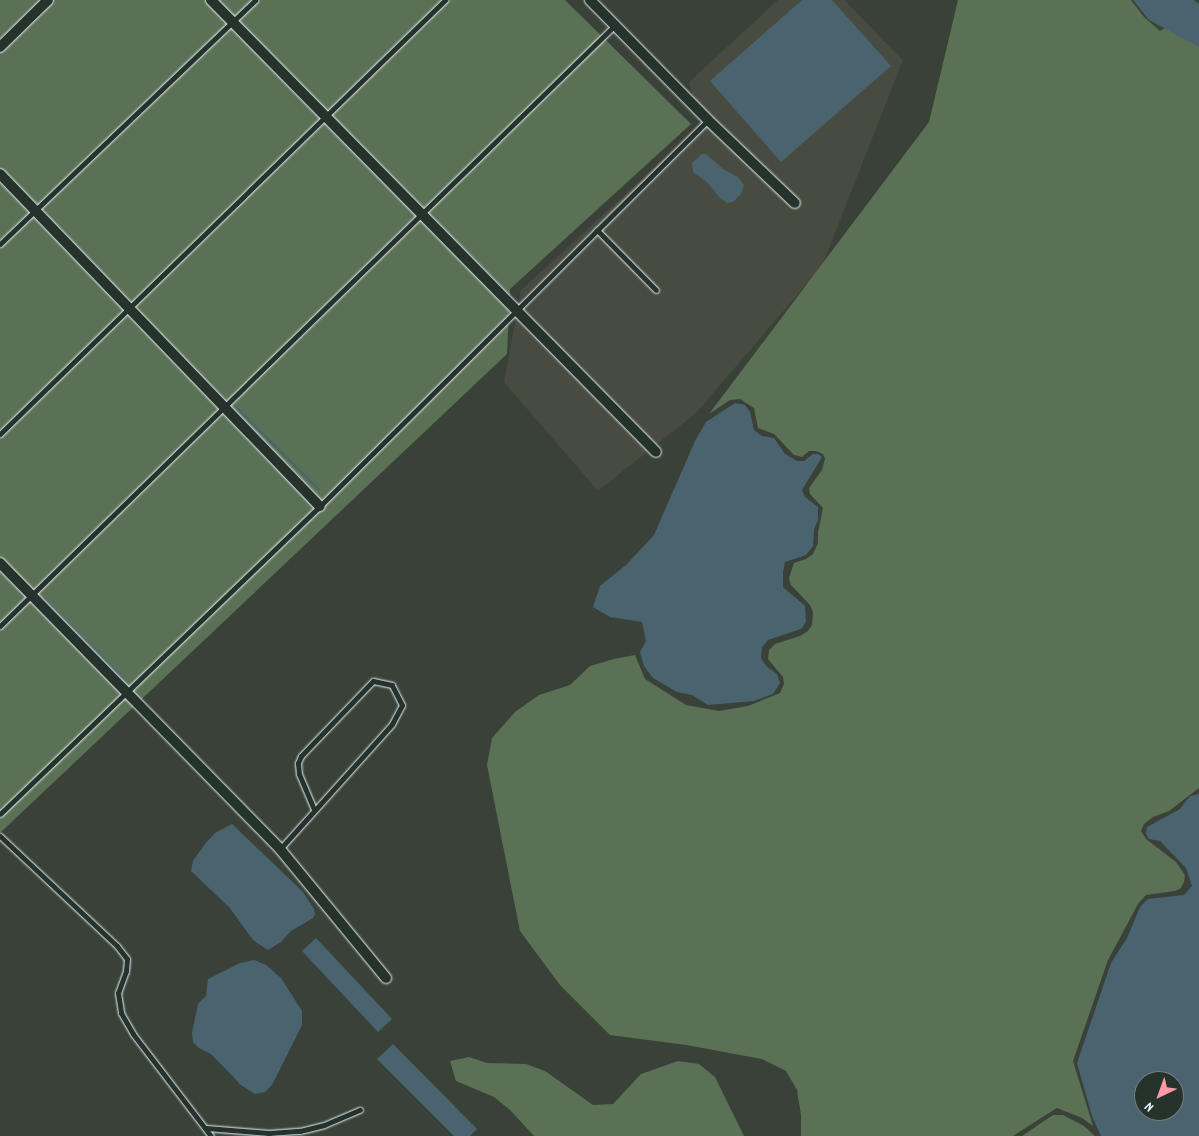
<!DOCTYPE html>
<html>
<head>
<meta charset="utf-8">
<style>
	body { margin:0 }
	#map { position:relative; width:1199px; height:1136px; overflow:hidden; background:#3a4138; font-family:Dekko,sans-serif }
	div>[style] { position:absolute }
	.built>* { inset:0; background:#484b3f }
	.green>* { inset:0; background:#5a7155 }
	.water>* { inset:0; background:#4a646f }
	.roads { filter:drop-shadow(0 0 1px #e8f1f8) drop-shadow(0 0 1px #e8f1f8) }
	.lane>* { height:5px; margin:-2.5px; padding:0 2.5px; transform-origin:2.5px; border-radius:2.5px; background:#26332d }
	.street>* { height:10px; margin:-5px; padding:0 5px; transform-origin:5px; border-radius:5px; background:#26332d }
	span { translate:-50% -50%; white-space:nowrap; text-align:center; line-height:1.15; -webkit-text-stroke:4px #26332d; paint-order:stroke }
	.north { position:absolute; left:1134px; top:1071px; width:50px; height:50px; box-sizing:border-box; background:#26332d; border:1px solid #747f7e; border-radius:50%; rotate:222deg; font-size:14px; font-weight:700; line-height:20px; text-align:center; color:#e8f1f8 }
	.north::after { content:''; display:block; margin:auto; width:18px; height:22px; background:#ff9aa2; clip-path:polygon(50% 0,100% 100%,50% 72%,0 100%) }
</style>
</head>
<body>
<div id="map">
	<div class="built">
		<i style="clip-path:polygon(778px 0,844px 0,903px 60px,822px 266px,696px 413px,598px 491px,504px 382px,521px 290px,702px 124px,689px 82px)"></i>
	</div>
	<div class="green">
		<i style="clip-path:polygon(0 0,565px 0,691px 124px,510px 289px,507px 354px,0 833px)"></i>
		<i style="clip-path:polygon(958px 0,1131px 0,1144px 17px,1160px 31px,1165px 28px,1199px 30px,1199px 788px,1169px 811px,1153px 817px,1144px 824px,1141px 831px,1146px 839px,1176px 862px,1185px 875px,1184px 882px,1181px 888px,1175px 891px,1146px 895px,1138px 904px,1108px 960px,1073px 1061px,1093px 1126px,1082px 1118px,1057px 1108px,1013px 1136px,801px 1136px,801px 1115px,797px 1090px,786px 1071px,762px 1059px,686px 1045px,610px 1035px,560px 985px,520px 931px,487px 765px,492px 738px,515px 712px,539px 695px,570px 685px,590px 666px,614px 659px,635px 655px,645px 679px,686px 705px,719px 711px,748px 706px,780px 693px,784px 684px,783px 677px,768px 659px,769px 650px,775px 644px,800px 636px,808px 631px,812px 625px,813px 612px,810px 605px,791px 585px,789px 578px,794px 563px,806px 559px,813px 554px,818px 543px,818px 532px,823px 508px,810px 494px,809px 488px,822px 470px,825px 459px,823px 454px,816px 451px,809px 451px,802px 457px,794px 455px,774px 434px,758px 428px,754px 408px,740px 399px,730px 400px,709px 414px,929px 122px)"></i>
		<i style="clip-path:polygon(469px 1057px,487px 1063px,526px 1064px,545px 1071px,593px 1105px,613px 1104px,641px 1074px,678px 1061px,699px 1064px,715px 1077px,744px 1136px,534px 1136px,510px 1110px,494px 1097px,456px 1081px,450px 1061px)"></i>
		<i style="clip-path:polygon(1053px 1115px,1063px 1115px,1084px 1126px,1095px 1136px,1022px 1136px)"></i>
	</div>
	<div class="water">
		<i style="clip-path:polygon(802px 0,832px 0,891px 66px,781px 162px,710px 81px)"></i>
		<i style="clip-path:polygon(1133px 0,1194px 0,1199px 4px,1199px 47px,1149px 20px)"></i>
		<i style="clip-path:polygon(702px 154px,706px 154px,723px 169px,738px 177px,744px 185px,741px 194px,733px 202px,727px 203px,719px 197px,708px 183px,693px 172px,692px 163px)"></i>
		<i style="clip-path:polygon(735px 403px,745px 405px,750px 412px,754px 430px,762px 436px,774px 438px,785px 454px,797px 461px,804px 461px,813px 454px,818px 454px,822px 457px,802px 490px,805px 497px,818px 507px,818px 520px,814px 529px,813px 546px,806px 555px,785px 562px,783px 572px,783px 587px,805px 606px,806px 622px,801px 629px,768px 640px,762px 647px,761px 658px,766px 666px,777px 674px,780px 683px,773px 694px,754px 701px,708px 705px,692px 695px,677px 692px,653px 678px,644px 666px,640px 652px,646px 641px,642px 622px,610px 617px,593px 607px,600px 586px,626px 565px,654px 535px,695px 441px,706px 422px)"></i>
		<i style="clip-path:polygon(236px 406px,321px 490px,319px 491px,235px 408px)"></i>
		<i style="clip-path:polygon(44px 597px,124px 678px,123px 680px,43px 598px)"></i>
		<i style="clip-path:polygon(evenodd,1199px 794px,1199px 1136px,1101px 1136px,1092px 1116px,1077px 1063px,1111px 963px,1127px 938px,1140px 907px,1148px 899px,1184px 895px,1192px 886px,1186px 868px,1160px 841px,1149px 839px,1146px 834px,1147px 827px,1180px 809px,1190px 796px,1199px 794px,1144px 1081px,1174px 1081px,1174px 1111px,1144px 1111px,1144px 1081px)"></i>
		<i style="clip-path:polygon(232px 824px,303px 892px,314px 909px,315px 914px,313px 918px,291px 931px,281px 942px,268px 950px,253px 940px,229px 907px,191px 871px,193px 861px,205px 844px,215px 833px)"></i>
		<i style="clip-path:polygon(316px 938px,392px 1019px,378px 1032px,302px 951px)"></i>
		<i style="clip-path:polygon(254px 960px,266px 965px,281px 978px,302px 1011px,302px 1025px,272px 1085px,265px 1092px,255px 1094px,241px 1085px,211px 1054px,199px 1048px,193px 1042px,192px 1033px,198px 1004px,206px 996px,208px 979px,240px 963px)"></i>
		<i style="clip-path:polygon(393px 1044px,477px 1129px,470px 1136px,454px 1136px,377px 1059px)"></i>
	</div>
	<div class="roads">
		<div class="lane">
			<i style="left:597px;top:230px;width:84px;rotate:45.5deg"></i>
			<i style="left:0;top:244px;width:353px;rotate:-43.7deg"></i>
			<i style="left:0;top:434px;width:622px;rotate:-44.28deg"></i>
			<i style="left:0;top:626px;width:860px;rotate:-44.34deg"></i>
			<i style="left:0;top:814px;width:444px;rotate:-43.9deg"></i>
			<i style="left:320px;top:506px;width:547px;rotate:-44.85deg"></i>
			<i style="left:0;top:836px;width:161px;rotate:43.2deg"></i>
			<i style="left:117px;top:946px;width:16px;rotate:52deg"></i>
			<i style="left:127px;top:959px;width:12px;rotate:95deg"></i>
			<i style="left:126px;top:971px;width:23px;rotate:110deg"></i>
			<i style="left:118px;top:993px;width:20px;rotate:81deg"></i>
			<i style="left:121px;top:1013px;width:24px;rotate:60deg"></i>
			<i style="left:133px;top:1034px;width:128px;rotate:52.6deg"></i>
			<i style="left:280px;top:849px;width:168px;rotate:-48.1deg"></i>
			<i style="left:392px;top:724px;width:21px;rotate:-62deg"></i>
			<i style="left:402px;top:705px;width:22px;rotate:-117deg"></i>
			<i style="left:392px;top:685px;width:19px;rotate:-168deg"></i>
			<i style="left:373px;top:681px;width:104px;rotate:133.8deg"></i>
			<i style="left:301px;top:756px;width:8px;rotate:113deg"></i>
			<i style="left:298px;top:763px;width:11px;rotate:85deg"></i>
			<i style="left:299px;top:774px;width:38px;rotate:67deg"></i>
			<i style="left:206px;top:1128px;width:63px;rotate:4.5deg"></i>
			<i style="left:269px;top:1133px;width:31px;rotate:-4deg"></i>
			<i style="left:300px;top:1131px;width:25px;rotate:-14deg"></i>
			<i style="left:324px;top:1125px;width:39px;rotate:-23deg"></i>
		</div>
		<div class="street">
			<i style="left:211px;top:0;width:634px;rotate:45.45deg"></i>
			<i style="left:590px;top:0;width:168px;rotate:45.5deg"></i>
			<i style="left:708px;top:120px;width:120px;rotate:43.7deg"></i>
			<i style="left:0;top:47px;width:67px;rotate:-44.4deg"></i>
			<i style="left:0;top:174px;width:461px;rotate:46.1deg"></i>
			<i style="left:0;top:563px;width:400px;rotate:45.6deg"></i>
			<i style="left:280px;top:849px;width:167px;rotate:50.6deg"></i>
		</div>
	</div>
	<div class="north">N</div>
</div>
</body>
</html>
